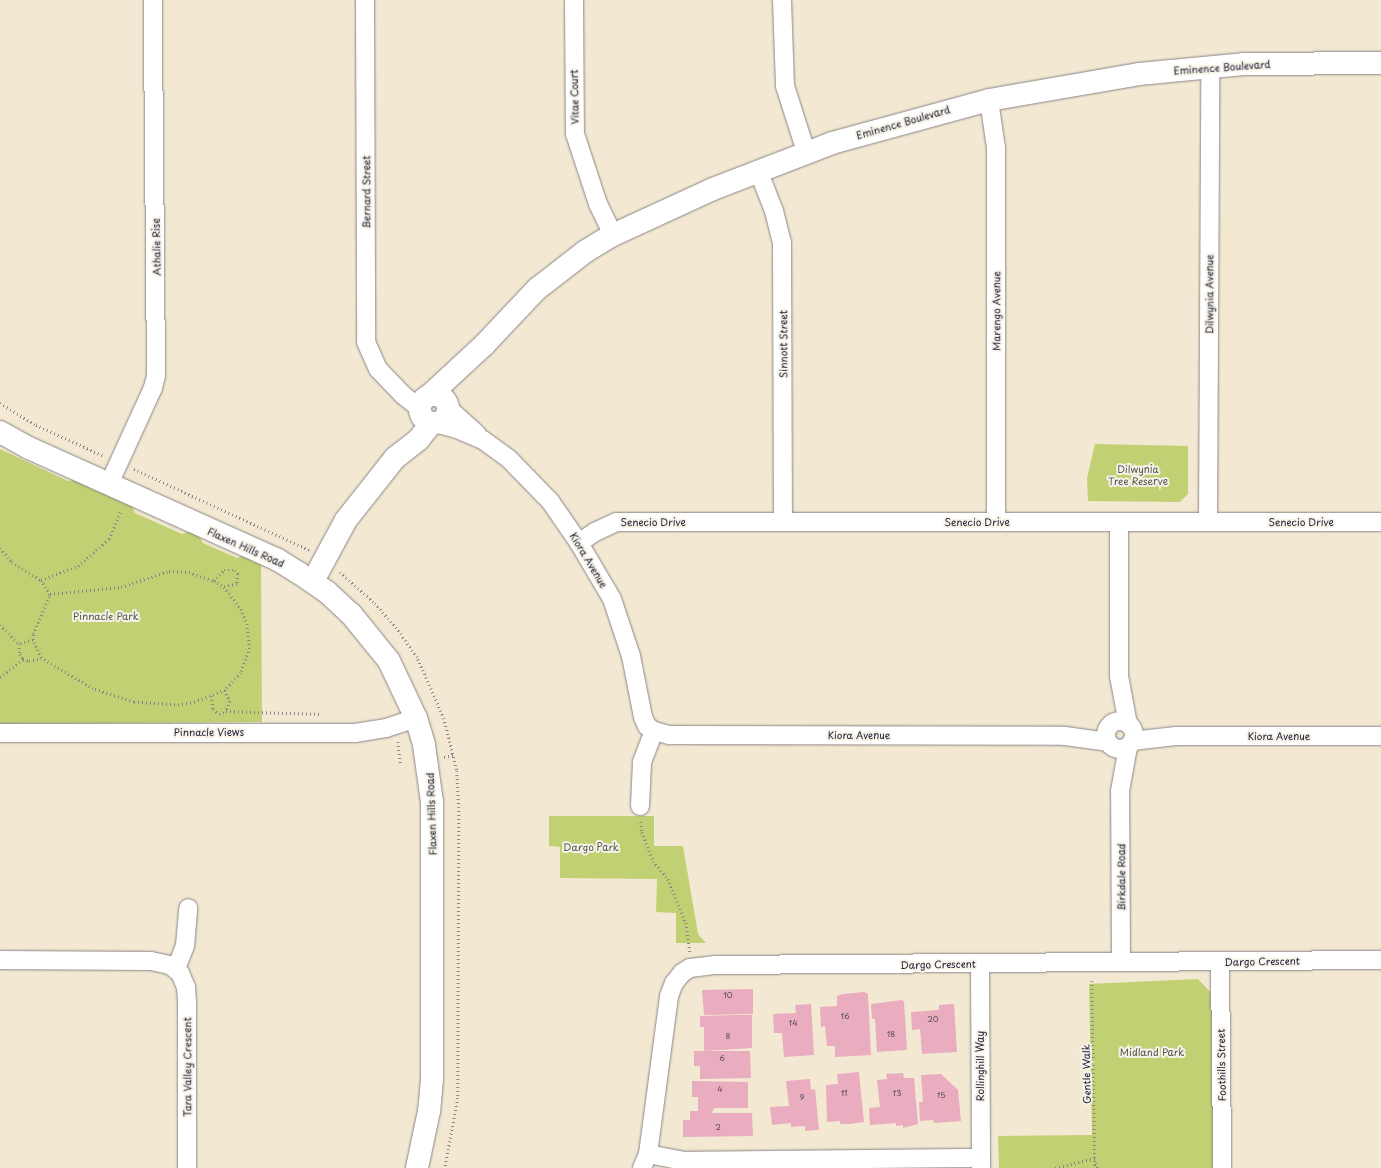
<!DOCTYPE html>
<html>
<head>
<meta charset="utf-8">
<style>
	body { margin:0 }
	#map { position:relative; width:1381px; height:1168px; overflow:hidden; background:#f3e8d2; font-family:"Playpen Sans",sans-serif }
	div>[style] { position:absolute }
	.green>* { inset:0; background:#c0d073 }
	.building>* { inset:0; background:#e9adbf }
	.path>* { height:2.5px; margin-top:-1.25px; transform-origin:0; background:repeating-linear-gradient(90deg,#8a8586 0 1px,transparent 0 4px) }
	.roads { filter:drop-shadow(0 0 1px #8a8586) drop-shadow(0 0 1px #8a8586) }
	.minor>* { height:18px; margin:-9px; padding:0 9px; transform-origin:9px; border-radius:9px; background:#fff }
	.minor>.ring { margin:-9px; padding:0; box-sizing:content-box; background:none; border:18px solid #fff; border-radius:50% }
	.tertiary>* { height:22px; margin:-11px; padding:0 11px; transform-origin:11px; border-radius:11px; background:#fff }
	.tertiary>.ring { margin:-11px; padding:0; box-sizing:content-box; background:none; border:22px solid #fff; border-radius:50% }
	span { translate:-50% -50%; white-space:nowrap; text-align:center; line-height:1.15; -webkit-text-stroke:4px #f7f3e8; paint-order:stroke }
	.number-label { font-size:8px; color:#54455c }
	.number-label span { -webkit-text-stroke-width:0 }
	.street-label { font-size:10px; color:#22223b }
	.park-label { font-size:10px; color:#51564c }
</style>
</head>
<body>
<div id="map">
	<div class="green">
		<i style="clip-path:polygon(1095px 444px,1188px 446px,1188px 494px,1180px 502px,1088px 501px,1087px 478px)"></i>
		<i style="clip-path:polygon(0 449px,68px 481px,78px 480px,131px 504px,135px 513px,182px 534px,190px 531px,199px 536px,203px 543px,237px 558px,244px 555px,261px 563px,262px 722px,0 724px)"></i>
		<i style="clip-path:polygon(549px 816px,654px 816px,654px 846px,683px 846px,698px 934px,706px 943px,676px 943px,676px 913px,656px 912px,657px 879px,560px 878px,560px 847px,549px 846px)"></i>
		<i style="clip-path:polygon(1198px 979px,1212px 994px,1214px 1168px,999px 1168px,998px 1136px,1092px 1135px,1089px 984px)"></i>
	</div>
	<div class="building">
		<i style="clip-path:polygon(753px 989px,753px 1014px,704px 1015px,702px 990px)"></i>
		<i style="clip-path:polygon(864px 992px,868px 994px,871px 1055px,835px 1057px,835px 1046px,827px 1046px,825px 1026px,821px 1027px,820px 1007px,837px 1006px,837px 996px,843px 994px)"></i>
		<i style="clip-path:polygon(902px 1000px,904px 1002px,907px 1050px,877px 1052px,875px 1019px,872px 1019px,871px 1004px)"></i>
		<i style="clip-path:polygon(811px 1004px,814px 1055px,784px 1057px,782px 1033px,774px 1033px,773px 1014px,796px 1013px,795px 1005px)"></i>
		<i style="clip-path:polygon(954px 1004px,957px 1052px,922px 1054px,920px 1029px,912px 1030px,911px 1012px,939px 1010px,939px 1005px)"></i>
		<i style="clip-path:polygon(735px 1015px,752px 1015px,752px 1048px,704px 1051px,704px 1027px,700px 1027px,700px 1016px)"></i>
		<i style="clip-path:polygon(694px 1051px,750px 1051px,751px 1078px,700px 1079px,700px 1066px,694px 1066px)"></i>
		<i style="clip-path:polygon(859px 1072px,864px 1122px,849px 1124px,840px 1124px,840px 1121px,827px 1122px,826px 1085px,838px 1084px,837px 1074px)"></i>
		<i style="clip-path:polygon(903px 1073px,904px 1078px,914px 1078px,918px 1124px,903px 1128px,903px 1125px,896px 1126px,896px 1123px,870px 1125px,869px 1108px,880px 1107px,877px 1080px,887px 1079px,886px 1074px)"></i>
		<i style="clip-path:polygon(941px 1074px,958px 1090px,961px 1121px,934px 1123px,933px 1120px,920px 1121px,919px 1102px,923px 1102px,921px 1075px)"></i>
		<i style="clip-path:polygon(810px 1079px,811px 1090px,815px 1089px,819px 1130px,805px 1131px,805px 1126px,791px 1127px,791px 1123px,772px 1125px,770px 1107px,789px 1106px,786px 1081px)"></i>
		<i style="clip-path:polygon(692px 1081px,748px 1082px,748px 1108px,714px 1108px,712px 1113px,752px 1113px,753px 1136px,683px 1137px,683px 1120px,690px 1120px,690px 1111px,698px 1111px,698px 1097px,692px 1097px)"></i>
	</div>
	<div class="path">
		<i style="left:0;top:403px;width:42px;rotate:31.4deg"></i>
		<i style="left:36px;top:425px;width:75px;rotate:24.5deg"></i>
		<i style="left:134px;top:469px;width:193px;rotate:24.8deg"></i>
		<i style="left:0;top:548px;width:18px;rotate:49deg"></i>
		<i style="left:12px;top:562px;width:34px;rotate:32deg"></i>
		<i style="left:41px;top:580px;width:17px;rotate:57deg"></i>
		<i style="left:169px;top:571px;width:20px;rotate:3deg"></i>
		<i style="left:189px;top:572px;width:27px;rotate:20deg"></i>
		<i style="left:214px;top:581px;width:12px;rotate:31deg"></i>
		<i style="left:224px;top:587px;width:28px;rotate:52deg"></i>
		<i style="left:241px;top:609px;width:16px;rotate:68deg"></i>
		<i style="left:247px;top:624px;width:24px;rotate:83deg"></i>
		<i style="left:250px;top:648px;width:27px;rotate:110deg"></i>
		<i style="left:241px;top:673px;width:23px;rotate:133deg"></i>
		<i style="left:225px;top:690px;width:32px;rotate:158deg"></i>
		<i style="left:195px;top:702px;width:16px;rotate:169deg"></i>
		<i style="left:179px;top:705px;width:45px;rotate:-176.2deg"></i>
		<i style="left:134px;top:702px;width:43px;rotate:-162.4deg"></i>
		<i style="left:93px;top:689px;width:61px;rotate:-149.2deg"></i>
		<i style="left:41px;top:658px;width:20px;rotate:-114deg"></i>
		<i style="left:33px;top:640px;width:6px;rotate:-90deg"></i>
		<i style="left:33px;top:634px;width:43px;rotate:-67deg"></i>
		<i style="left:50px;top:594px;width:71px;rotate:-5.6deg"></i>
		<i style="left:121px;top:587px;width:51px;rotate:-18.4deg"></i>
		<i style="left:340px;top:572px;width:47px;rotate:41.5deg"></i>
		<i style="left:375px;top:603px;width:32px;rotate:49deg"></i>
		<i style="left:396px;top:627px;width:39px;rotate:55deg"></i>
		<i style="left:418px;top:659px;width:64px;rotate:66.2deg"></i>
		<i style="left:444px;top:718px;width:55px;rotate:76.2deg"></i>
		<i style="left:457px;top:771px;width:36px;rotate:87deg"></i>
		<i style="left:459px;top:807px;width:291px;rotate:90.2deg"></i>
		<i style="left:458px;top:1098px;width:71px;rotate:100.5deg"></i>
		<i style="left:41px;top:580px;width:40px;rotate:-21deg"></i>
		<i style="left:78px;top:566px;width:41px;rotate:-41.1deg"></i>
		<i style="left:109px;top:539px;width:31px;rotate:-68deg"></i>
		<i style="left:214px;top:581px;width:15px;rotate:-48deg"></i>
		<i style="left:224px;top:570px;width:11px"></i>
		<i style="left:235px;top:570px;width:5px;rotate:53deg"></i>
		<i style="left:238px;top:574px;width:10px;rotate:96deg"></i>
		<i style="left:237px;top:584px;width:13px;rotate:167deg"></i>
		<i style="left:0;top:625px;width:27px;rotate:45deg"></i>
		<i style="left:33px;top:640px;width:15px;rotate:164deg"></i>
		<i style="left:19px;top:644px;width:10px;rotate:84deg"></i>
		<i style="left:20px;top:654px;width:6px;rotate:59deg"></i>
		<i style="left:23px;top:659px;width:6px;rotate:18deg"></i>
		<i style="left:29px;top:661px;width:12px;rotate:-14deg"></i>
		<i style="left:0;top:677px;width:29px;rotate:-38deg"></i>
		<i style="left:225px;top:690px;width:12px;rotate:66deg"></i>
		<i style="left:230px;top:701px;width:11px;rotate:112deg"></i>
		<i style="left:212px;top:696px;width:13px;rotate:86deg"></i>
		<i style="left:213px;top:709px;width:8px;rotate:40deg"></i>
		<i style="left:219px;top:714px;width:8px;rotate:-23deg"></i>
		<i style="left:226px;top:711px;width:96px;rotate:1.8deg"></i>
		<i style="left:398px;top:742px;width:23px;rotate:83deg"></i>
		<i style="left:444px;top:757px;width:10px;rotate:-11deg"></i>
		<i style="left:641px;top:822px;width:10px;rotate:84deg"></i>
		<i style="left:642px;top:832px;width:31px;rotate:69deg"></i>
		<i style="left:653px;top:861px;width:23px;rotate:50deg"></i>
		<i style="left:668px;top:879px;width:48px;rotate:67.8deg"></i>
		<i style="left:686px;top:923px;width:29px;rotate:82deg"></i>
		<i style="left:1092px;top:981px;width:187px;rotate:89.1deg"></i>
		<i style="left:1096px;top:1163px;width:5px;rotate:68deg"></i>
		<i style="left:1055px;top:1168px;width:41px;rotate:-14deg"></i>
	</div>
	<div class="roads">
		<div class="minor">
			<i style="left:365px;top:0;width:342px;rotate:89.8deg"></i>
			<i style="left:366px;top:342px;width:30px;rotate:66deg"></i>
			<i style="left:378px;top:369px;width:36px;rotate:46deg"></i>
			<i style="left:403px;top:395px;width:22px;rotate:39deg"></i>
			<i style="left:574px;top:0;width:134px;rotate:89.6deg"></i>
			<i style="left:575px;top:134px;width:74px;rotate:71.8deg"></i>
			<i style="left:598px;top:204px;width:34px;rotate:64deg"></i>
			<i style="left:782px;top:0;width:86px;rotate:88deg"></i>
			<i style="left:785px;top:86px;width:69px;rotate:72.3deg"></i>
			<i style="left:989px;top:100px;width:49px;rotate:81.7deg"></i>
			<i style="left:996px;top:148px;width:374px;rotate:90deg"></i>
			<i style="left:758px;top:170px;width:44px;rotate:68.7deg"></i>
			<i style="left:774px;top:211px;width:32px;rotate:76deg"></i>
			<i style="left:782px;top:242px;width:280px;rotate:89.8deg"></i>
			<i style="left:448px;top:408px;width:39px;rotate:42deg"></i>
			<i style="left:435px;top:423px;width:23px;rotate:15deg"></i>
			<i style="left:457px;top:429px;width:28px;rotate:23deg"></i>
			<i style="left:483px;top:440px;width:31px;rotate:36deg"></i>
			<i style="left:508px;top:458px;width:60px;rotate:45.7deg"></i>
			<i style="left:550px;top:501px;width:51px;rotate:55.4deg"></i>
			<i style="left:579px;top:543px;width:65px;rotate:59.5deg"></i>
			<i style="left:612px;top:599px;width:60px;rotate:71.6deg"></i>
			<i style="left:631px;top:656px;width:62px;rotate:78.9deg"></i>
			<i style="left:643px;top:717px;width:10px;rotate:66deg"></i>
			<i style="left:647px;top:726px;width:9px;rotate:36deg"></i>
			<i style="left:654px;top:731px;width:16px;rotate:15deg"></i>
			<i style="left:669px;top:735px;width:396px;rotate:0.1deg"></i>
			<i style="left:1065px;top:736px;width:43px;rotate:7.9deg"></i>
			<i style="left:109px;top:484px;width:106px;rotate:-65.4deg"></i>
			<i style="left:153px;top:388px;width:12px;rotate:-76deg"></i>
			<i style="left:156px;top:376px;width:376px;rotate:-90.5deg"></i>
			<i style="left:1119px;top:522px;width:154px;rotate:90deg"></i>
			<i style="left:1119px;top:676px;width:49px;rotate:79.4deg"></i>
			<i style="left:1208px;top:522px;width:455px;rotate:-89.7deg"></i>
			<i style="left:579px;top:543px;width:19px;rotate:-35deg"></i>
			<i style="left:595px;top:532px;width:23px;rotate:-25deg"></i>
			<i style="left:616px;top:522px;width:765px"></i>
			<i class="ring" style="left:1106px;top:721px;width:10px;height:10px"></i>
			<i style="left:0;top:733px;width:355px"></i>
			<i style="left:355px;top:733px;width:31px;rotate:-9deg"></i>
			<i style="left:386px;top:728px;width:32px;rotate:-18deg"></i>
			<i style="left:1132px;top:741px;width:44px;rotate:-6.5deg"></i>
			<i style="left:1176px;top:736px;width:205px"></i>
			<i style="left:640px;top:806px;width:44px;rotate:-87.4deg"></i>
			<i style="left:642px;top:762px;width:33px;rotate:-69deg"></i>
			<i style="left:0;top:960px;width:151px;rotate:0.4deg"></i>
			<i style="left:151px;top:961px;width:19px;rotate:12deg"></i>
			<i style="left:170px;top:965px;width:13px;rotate:39deg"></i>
			<i style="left:180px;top:973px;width:15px;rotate:67deg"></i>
			<i style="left:186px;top:987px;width:15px;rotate:86deg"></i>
			<i style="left:187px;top:1002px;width:166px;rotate:90deg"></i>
			<i style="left:1121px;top:962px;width:171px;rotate:-90.3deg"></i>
			<i style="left:1120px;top:791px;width:45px;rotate:-79.7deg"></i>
			<i style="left:1220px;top:962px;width:206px;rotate:89.4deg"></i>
			<i style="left:980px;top:963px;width:205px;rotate:89.7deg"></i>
			<i style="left:176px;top:969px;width:25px;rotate:-69deg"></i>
			<i style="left:185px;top:946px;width:38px;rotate:-85deg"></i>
			<i style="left:648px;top:1154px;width:159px;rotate:-82.4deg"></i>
			<i style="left:669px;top:996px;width:14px;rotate:-69deg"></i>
			<i style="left:674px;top:983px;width:13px;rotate:-51deg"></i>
			<i style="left:682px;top:973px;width:9px;rotate:-32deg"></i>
			<i style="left:690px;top:968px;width:24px;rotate:-7deg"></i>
			<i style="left:714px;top:965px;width:667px;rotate:-0.43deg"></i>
			<i style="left:642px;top:1168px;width:15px;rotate:-67deg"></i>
			<i style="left:648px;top:1154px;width:36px;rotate:11deg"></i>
			<i style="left:683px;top:1161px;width:298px;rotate:-0.6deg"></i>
		</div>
		<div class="tertiary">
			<i class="ring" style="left:420px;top:395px;width:6px;height:6px"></i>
			<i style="left:430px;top:395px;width:74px;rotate:-42.8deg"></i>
			<i style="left:484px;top:345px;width:77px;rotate:-46.6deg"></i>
			<i style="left:537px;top:289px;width:62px;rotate:-37.8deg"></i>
			<i style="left:586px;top:251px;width:31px;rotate:-31deg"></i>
			<i style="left:613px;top:235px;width:110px;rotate:-24.7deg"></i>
			<i style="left:713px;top:189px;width:128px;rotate:-21.1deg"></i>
			<i style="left:832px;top:143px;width:163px;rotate:-15.3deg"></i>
			<i style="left:989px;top:100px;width:152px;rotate:-9.8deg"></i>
			<i style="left:1139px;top:74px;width:105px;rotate:-5.4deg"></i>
			<i style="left:1244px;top:64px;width:137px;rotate:-0.4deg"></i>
			<i style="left:0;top:432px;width:33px;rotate:29deg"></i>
			<i style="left:29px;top:448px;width:273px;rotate:24.2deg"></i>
			<i style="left:278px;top:560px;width:25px;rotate:32deg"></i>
			<i style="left:299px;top:573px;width:34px;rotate:34deg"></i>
			<i style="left:327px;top:592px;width:33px;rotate:43deg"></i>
			<i style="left:351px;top:614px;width:60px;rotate:51deg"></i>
			<i style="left:389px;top:661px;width:63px;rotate:64.7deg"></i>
			<i style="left:416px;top:718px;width:28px;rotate:73deg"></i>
			<i style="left:424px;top:745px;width:58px;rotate:82deg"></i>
			<i style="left:432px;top:802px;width:277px;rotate:90deg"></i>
			<i style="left:432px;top:1079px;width:32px;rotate:95deg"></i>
			<i style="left:429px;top:1111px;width:58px;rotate:101.9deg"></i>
			<i style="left:313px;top:581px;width:69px;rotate:-61.6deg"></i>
			<i style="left:346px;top:520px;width:79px;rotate:-51.7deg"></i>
			<i style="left:395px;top:458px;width:29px;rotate:-38deg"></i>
			<i style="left:418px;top:440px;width:22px;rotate:-51deg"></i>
		</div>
	</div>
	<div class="number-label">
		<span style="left:728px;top:996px">10</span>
		<span style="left:845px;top:1017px">16</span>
		<span style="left:933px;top:1020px">20</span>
		<span style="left:793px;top:1024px">14</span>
		<span style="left:891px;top:1035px">18</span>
		<span style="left:728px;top:1037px">8</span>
		<span style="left:722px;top:1059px">6</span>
		<span style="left:720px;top:1090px">4</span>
		<span style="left:844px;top:1094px">11</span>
		<span style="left:897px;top:1094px">13</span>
		<span style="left:941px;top:1096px">15</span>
		<span style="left:802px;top:1098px">9</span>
		<span style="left:718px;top:1128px">2</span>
	</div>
	<div class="street-label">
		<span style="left:1222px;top:67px;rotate:-4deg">Eminence Boulevard</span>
		<span style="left:574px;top:97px;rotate:-91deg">Vitae Court</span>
		<span style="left:903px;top:122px;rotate:-16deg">Eminence Boulevard</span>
		<span style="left:366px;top:192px;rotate:-90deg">Bernard Street</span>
		<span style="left:156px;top:247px;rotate:-91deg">Athalie Rise</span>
		<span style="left:1209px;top:294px;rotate:-90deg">Dilwynia Avenue</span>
		<span style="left:996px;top:311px;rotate:-90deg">Marengo Avenue</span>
		<span style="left:783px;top:344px;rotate:-90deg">Sinnott Street</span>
		<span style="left:653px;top:522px">Senecio Drive</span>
		<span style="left:977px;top:522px">Senecio Drive</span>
		<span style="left:1301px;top:522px">Senecio Drive</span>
		<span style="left:246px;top:547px;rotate:24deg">Flaxen Hills Road</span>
		<span style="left:589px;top:560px;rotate:59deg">Kiora Avenue</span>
		<span style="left:209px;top:732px">Pinnacle Views</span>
		<span style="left:859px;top:735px">Kiora Avenue</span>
		<span style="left:1279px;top:736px">Kiora Avenue</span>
		<span style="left:431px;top:814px;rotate:-92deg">Flaxen Hills Road</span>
		<span style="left:1121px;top:877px;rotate:-90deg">Birkdale Road</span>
		<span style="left:1262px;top:961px;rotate:-1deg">Dargo Crescent</span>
		<span style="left:938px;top:964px;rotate:-1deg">Dargo Crescent</span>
		<span style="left:1221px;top:1065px;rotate:-91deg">Foothills Street</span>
		<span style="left:980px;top:1066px;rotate:-90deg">Rollinghill Way</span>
		<span style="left:187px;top:1067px;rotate:-90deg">Tara Valley Crescent</span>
		<span style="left:1086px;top:1074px;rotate:-91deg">Gentle Walk</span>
	</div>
	<div class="park-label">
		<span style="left:1138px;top:474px">Dilwynia<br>Tree Reserve</span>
		<span style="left:106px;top:616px">Pinnacle Park</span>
		<span style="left:591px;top:847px">Dargo Park</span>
		<span style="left:1152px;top:1052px">Midland Park</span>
	</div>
</div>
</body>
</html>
